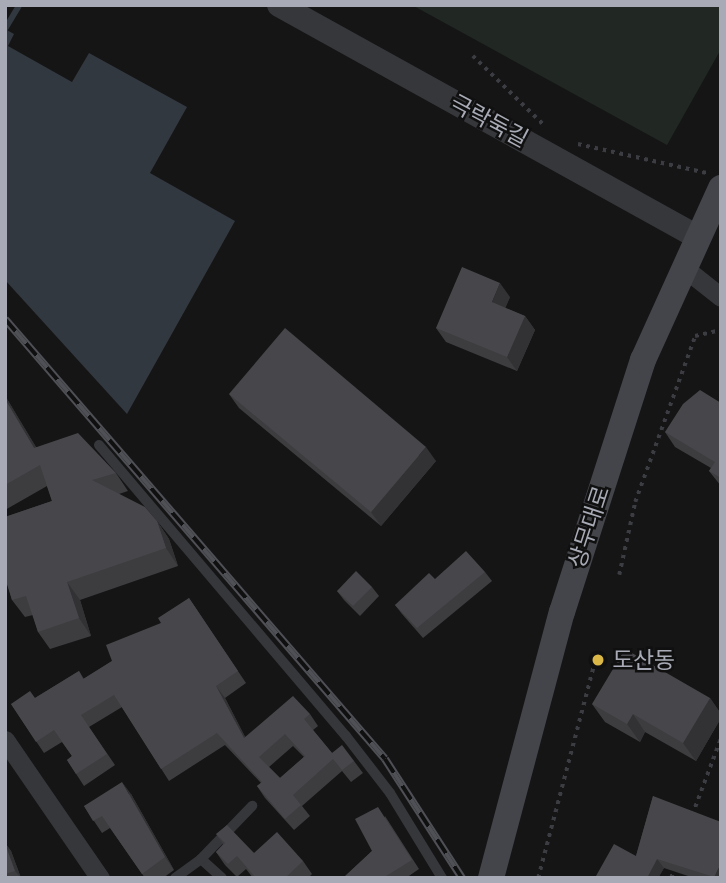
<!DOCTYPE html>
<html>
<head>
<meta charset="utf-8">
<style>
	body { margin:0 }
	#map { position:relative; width:726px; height:883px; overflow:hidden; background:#151516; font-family:Helvetica,"Noto Sans KR",sans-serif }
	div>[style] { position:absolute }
	.green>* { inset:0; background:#212823 }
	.water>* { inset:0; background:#32383f }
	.stream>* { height:6px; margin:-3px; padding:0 3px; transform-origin:3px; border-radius:3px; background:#32383f }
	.path>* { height:3.5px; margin-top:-1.75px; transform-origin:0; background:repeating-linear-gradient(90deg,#3c3d42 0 3.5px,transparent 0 8.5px) }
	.service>* { height:10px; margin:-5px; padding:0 5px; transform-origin:5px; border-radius:5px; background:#36373b }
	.minor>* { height:19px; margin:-9.5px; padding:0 9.5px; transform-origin:9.5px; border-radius:9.5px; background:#36373b }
	.tertiary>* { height:24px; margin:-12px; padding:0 12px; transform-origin:12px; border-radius:12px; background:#36373b }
	.secondary>* { height:26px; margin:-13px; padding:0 13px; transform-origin:13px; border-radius:13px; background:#44454a }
	.rail>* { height:8px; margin-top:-4px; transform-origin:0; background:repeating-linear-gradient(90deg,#101011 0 16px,#4f5055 0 32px); box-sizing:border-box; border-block:2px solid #4f5055 }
	.wall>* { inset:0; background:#3d3d40 }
	.shaded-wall>* { inset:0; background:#323234 }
	.building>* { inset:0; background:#47474b }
	.dots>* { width:19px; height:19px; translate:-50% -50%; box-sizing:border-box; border:4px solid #101011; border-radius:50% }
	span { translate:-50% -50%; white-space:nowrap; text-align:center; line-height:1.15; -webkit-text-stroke:5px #101011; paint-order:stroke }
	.street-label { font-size:23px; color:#a8abb5 }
	.poi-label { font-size:23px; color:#a8abb5 }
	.left { translate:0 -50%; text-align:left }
	.frame { position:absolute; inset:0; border:7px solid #a8abb5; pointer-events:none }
</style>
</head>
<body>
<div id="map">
	<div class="green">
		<i style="clip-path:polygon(412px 5px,721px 5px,721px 49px,667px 145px)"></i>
	</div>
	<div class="water">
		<i style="clip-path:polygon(5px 29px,14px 34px,8px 46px,72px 82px,89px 53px,187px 107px,150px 173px,235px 221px,127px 414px,5px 280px)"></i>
	</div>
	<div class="stream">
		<i style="left:5px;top:29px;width:26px;rotate:-59deg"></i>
	</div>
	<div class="path">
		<i style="left:473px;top:56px;width:99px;rotate:44.2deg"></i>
		<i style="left:578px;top:144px;width:132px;rotate:12.7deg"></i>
		<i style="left:619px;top:575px;width:75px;rotate:-77.6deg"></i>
		<i style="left:635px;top:502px;width:177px;rotate:-70.1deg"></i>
		<i style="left:695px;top:336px;width:27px;rotate:-13deg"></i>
		<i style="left:692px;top:815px;width:82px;rotate:-69.4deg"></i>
		<i style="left:538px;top:878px;width:237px;rotate:-75.3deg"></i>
		<i style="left:671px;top:878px;width:9px;rotate:-72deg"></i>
	</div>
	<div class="service">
		<i style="left:99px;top:445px;width:382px;rotate:49.7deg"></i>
		<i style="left:346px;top:736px;width:72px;rotate:52.3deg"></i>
		<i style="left:390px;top:793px;width:100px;rotate:58.5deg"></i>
		<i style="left:201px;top:859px;width:28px;rotate:42deg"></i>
		<i style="left:175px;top:878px;width:32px;rotate:-36deg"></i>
		<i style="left:201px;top:859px;width:74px;rotate:-46.1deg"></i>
	</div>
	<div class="minor">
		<i style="left:683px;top:267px;width:48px;rotate:38.3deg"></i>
		<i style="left:5px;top:740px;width:168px;rotate:55.5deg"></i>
	</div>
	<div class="tertiary">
		<i style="left:279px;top:5px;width:479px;rotate:29deg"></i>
	</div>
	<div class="secondary">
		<i style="left:491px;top:878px;width:275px;rotate:-75.1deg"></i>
		<i style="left:562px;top:612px;width:265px;rotate:-72.2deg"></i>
		<i style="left:643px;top:360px;width:189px;rotate:-65.6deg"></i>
	</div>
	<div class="rail">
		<i style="left:5px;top:319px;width:581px;rotate:49.18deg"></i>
		<i style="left:385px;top:759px;width:142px;rotate:57.1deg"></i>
	</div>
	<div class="wall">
		<i style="clip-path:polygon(510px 297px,505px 308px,525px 316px,535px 330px,517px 371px,446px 342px,436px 328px)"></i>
		<i style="clip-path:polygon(229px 394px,436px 461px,381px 526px,239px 408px)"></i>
		<i style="clip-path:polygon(5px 396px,36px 447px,116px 473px,128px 491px,119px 494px,157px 521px,169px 539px,178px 566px,80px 600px,91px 636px,50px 649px,38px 632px,33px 615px,25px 617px,12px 600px,7px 583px,5px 584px,5px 517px,52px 501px,47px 486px,5px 510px)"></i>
		<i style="clip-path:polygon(721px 403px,721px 486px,709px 471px,711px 468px,675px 447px,665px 432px)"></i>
		<i style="clip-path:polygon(485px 572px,492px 581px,423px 638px,402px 614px,395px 605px,435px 579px)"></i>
		<i style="clip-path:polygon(372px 587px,379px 596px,360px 616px,344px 600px,337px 591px)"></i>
		<i style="clip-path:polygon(evenodd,189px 598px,246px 683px,225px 698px,245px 737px,310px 714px,318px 726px,313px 730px,332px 753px,354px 761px,363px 773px,351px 782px,342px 771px,302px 806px,310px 816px,294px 830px,265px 798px,257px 786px,261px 783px,225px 745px,169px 781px,122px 707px,89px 727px,115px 765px,84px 786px,67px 760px,72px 756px,62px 742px,44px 753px,11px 704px,35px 698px,79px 671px,84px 679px,112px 661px,161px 623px,189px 598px,293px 746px,304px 757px,280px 778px,269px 767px,293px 746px)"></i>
		<i style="clip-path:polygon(710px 698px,721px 714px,721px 718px,696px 761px,645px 732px,640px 742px,605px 722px,592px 704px)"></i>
		<i style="clip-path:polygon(131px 794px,174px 870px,163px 878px,145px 878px,110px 828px,102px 833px,84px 806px)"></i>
		<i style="clip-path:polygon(653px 796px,721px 878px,694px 878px,664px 868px,658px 878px,597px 878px,596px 876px,636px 856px)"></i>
		<i style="clip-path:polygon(385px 816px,419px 869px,406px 878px,343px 878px,372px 851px)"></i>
		<i style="clip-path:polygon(216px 834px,254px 853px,303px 861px,312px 874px,308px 878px,253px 878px,246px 869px,237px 877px,225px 865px,216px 852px,223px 844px)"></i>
		<i style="clip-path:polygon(5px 843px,11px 851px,21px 878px,5px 878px)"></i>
	</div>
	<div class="shaded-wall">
		<i style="clip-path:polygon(500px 283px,510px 297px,502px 316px,492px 302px)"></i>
		<i style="clip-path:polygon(525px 316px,535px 330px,517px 371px,507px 357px)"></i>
		<i style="clip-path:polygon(5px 396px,9px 402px,47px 466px,34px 448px,5px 399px)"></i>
		<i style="clip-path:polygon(426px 447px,436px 461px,381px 526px,371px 512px)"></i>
		<i style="clip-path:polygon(157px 521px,169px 539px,178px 566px,166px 548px)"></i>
		<i style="clip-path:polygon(67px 582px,80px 600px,91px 636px,79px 618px)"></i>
		<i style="clip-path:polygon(216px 686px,225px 698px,252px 750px,244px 738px)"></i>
		<i style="clip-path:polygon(710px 698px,721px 714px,721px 718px,696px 761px,683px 743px)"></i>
		<i style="clip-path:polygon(633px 714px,645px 732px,640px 742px,627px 724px)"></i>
		<i style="clip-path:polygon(122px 782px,131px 794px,174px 870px,165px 857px)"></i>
		<i style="clip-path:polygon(5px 843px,11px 851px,21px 878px,15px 871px)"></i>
		<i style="clip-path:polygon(657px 859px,664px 868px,658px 878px,647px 878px)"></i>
		<i style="clip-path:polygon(721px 864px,721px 878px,715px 878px,714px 877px)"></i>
	</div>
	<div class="building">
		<i style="clip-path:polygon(462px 267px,500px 283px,492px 302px,525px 316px,507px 357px,436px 328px)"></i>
		<i style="clip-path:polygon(285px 328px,426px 447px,371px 512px,229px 394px)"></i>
		<i style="clip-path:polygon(700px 390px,721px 403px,721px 478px,709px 471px,715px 462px,665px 432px,683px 404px)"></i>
		<i style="clip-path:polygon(5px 399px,34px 448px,78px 433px,116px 473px,92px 480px,145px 507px,157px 521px,166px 548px,67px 582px,79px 618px,38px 632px,26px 596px,12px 600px,5px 578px,5px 517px,52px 501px,40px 465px,5px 485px)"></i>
		<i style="clip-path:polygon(466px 551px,485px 572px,417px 628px,395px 605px,429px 573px,435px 579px)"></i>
		<i style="clip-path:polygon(356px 571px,372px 587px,353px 606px,337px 591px)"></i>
		<i style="clip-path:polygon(evenodd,189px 598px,238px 671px,216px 686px,244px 738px,293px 696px,310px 714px,304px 719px,332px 753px,342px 745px,354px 761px,342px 770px,333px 759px,293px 795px,301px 805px,285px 819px,257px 786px,262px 782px,217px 733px,161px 769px,114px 695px,81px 715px,107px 754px,76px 774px,67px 760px,72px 756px,54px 730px,36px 742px,11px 704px,30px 691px,35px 698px,79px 671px,83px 679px,112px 661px,106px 645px,161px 623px,158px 618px,189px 598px,285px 734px,305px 756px,280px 778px,259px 757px,285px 734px)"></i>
		<i style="clip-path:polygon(625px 649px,710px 698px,683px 743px,633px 714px,627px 724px,592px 704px)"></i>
		<i style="clip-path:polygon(122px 782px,165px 857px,142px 874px,102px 816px,93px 821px,84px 806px)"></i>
		<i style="clip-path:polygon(653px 796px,721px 822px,721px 864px,714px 877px,657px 859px,647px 878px,599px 878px,596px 876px,614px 844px,636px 856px)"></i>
		<i style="clip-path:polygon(378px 807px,412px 860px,386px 876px,387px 878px,343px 878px,372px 851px,355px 819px)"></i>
		<i style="clip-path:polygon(227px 825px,254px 853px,277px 832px,303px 861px,285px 878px,256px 878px,237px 856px,228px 864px,216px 852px,225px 843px,216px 834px)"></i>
		<i style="clip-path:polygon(5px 844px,15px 871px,5px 874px)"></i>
	</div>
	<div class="dots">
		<i style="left:598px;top:660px;background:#dbb748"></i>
	</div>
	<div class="street-label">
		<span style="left:489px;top:121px;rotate:28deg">극락둑길</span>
		<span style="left:589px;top:527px;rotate:-72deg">상무대로</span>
	</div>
	<div class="poi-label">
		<span class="left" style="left:612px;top:660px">도산동</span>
	</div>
	<div class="frame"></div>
</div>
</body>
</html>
